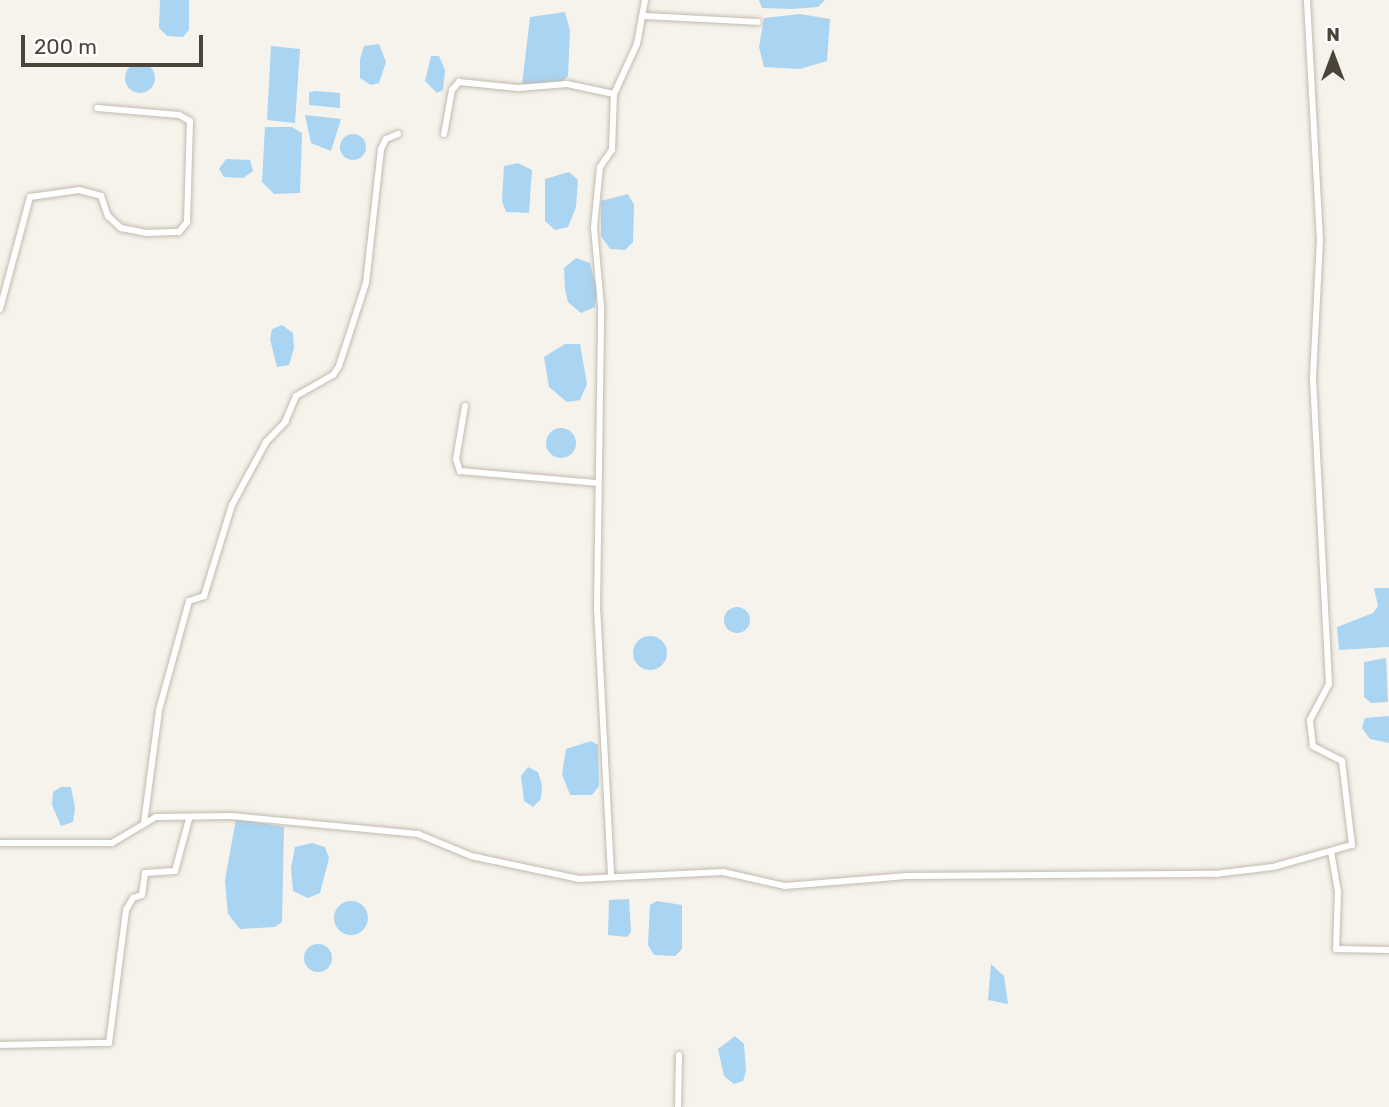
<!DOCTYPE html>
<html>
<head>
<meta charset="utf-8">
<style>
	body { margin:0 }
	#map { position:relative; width:1389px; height:1107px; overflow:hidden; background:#f6f3ec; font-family:Rubik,sans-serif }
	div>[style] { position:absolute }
	.water>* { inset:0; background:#a9d4f2 }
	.round { border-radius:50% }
	.roads { filter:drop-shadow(0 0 2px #c2bbae) drop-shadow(0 0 2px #c2bbae) }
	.street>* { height:6px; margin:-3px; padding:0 3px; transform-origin:3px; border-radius:3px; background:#fff }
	span { translate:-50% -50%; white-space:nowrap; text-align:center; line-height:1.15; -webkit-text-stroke:7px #fff; paint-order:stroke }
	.north { position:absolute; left:1298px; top:21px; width:70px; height:70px; -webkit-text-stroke:5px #fff; paint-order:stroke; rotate:0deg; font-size:19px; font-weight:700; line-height:28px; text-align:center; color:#4b4439 }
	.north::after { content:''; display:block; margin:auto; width:24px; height:32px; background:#4b4439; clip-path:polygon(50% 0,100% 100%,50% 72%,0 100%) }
	.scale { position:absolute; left:21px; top:35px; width:182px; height:32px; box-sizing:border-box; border:4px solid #4b4439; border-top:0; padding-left:9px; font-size:21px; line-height:24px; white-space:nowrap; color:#4b4439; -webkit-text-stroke:5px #fff; paint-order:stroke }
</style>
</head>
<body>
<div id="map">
	<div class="water">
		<i style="clip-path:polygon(160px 0,189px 0,189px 30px,183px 37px,167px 36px,159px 28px)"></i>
		<i style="clip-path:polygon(759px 0,825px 0,818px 7px,792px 9px,762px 8px)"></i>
		<i style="clip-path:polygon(565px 12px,570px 31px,568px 76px,560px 83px,522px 85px,530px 17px)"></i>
		<i style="clip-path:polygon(800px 14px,830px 19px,827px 61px,800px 69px,764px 67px,759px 47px,764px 18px)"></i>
		<i style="clip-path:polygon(379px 44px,386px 62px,379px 83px,371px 85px,360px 78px,360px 59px,364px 46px)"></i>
		<i style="clip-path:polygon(271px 46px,300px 49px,295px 123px,267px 120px)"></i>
		<i style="clip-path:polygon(431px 56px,439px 56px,445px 70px,443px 90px,437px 93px,425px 81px)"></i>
		<i class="round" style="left:125px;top:63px;width:30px;height:30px"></i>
		<i style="clip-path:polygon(316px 91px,340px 93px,340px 108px,309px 105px,309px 92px)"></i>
		<i style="clip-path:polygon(305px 115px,341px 119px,331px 151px,311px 143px)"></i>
		<i style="clip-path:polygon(265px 127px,292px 127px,302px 133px,300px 193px,274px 194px,262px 182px)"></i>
		<i class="round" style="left:340px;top:134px;width:26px;height:26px"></i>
		<i style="clip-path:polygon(226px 159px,250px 160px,253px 171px,243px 178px,224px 177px,219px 169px)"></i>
		<i style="clip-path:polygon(518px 163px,532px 170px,529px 213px,506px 212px,502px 201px,504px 166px)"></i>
		<i style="clip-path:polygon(569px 172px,578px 180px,576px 207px,568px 227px,555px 230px,545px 221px,545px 179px)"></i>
		<i style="clip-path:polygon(628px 194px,634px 205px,633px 242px,625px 250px,610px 249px,601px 236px,601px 201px)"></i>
		<i style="clip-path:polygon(576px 258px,590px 263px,597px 290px,595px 307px,581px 313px,568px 302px,565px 289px,564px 268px)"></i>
		<i style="clip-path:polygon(282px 325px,293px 333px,294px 348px,289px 365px,277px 367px,270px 339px,272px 329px)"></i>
		<i style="clip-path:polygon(565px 344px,580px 344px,587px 384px,580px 400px,567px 402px,549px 387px,544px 357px)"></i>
		<i class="round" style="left:546px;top:428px;width:30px;height:30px"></i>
		<i style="clip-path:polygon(1374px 588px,1389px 588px,1389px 647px,1339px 650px,1337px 627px,1373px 613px,1378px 606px)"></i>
		<i class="round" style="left:724px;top:607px;width:26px;height:26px"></i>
		<i class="round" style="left:633px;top:636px;width:34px;height:34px"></i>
		<i style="clip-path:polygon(1386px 658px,1388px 702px,1371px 703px,1364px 697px,1364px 662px)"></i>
		<i style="clip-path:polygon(1389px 716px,1389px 743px,1370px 739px,1362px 728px,1365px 718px)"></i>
		<i style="clip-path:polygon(591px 741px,598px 745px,599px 786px,592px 795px,570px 795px,562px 774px,566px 749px)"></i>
		<i style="clip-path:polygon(528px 767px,538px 772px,542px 785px,541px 799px,533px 807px,524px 801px,521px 776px)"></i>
		<i style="clip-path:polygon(61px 787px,71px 787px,75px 808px,73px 822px,61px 826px,52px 805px,53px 792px)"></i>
		<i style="clip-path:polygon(236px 819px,284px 827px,282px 922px,275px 927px,240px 929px,228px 914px,225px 880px)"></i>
		<i style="clip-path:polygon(312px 843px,325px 847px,329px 858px,320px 893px,308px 898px,293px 891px,291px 868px,295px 847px)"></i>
		<i style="clip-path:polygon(629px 899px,631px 932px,627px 937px,608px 935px,609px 900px)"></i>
		<i style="clip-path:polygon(657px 901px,682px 905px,682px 949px,675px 956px,654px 955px,648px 945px,650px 905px)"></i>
		<i class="round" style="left:334px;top:901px;width:34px;height:34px"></i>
		<i class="round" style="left:304px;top:944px;width:28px;height:28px"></i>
		<i style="clip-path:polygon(991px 964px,1004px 976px,1008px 1004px,988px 1000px)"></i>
		<i style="clip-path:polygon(735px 1036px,744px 1044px,746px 1071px,743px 1081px,734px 1084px,724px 1076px,718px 1049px)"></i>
	</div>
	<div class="roads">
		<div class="street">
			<i style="left:644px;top:16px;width:114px;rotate:3deg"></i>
			<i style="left:444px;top:134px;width:45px;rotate:-79.7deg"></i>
			<i style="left:452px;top:90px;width:11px;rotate:-49deg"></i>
			<i style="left:459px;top:82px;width:59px;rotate:5.8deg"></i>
			<i style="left:518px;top:88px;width:49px;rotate:-4.7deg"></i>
			<i style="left:567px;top:84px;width:48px;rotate:12deg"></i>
			<i style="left:0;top:309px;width:116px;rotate:-75deg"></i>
			<i style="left:30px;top:197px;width:49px;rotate:-8.1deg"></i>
			<i style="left:79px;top:190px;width:23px;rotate:15deg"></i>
			<i style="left:101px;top:196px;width:21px;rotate:71deg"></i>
			<i style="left:108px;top:216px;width:18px;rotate:43deg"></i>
			<i style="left:121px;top:228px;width:25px;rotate:11deg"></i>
			<i style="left:146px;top:233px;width:33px;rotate:-2deg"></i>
			<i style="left:179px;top:232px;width:13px;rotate:-51deg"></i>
			<i style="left:187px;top:222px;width:101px;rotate:-88.3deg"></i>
			<i style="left:190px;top:121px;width:13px;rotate:-151deg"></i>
			<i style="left:179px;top:115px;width:82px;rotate:-175.1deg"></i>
			<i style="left:465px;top:406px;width:54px;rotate:99.6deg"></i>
			<i style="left:456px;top:459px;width:13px;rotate:72deg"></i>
			<i style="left:460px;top:471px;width:139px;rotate:5deg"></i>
			<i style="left:144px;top:823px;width:114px;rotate:-82.4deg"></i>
			<i style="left:159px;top:710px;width:113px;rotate:-74.6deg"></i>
			<i style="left:189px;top:601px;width:16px;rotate:-18deg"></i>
			<i style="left:204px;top:596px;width:95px;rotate:-72.9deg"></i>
			<i style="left:232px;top:505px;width:72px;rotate:-61.6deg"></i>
			<i style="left:266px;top:442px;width:28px;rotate:-46deg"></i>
			<i style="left:285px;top:422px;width:28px;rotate:-67deg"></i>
			<i style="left:296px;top:396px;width:43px;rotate:-29.6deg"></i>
			<i style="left:333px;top:375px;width:11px;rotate:-56deg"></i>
			<i style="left:339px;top:366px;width:87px;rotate:-72deg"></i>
			<i style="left:366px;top:283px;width:135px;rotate:-83.6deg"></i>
			<i style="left:381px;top:149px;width:11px;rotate:-63deg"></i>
			<i style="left:386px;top:139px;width:13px;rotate:-23deg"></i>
			<i style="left:0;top:843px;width:112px"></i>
			<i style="left:112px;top:843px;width:51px;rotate:-30.6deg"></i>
			<i style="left:156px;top:817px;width:75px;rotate:-0.8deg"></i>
			<i style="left:231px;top:816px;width:188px;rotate:5.5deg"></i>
			<i style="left:418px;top:834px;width:57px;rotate:22.5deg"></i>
			<i style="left:471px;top:856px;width:110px;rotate:12deg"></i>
			<i style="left:579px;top:879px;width:144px;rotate:-2.8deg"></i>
			<i style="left:723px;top:872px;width:64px;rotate:12.7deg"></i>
			<i style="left:785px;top:886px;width:122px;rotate:-4.7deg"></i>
			<i style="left:907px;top:876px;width:308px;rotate:-0.4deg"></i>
			<i style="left:1215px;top:874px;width:58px;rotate:-6.9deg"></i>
			<i style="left:1273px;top:867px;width:82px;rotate:-15.6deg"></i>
			<i style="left:1352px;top:845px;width:85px;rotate:-96.8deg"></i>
			<i style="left:1342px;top:761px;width:33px;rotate:-153deg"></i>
			<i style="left:1313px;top:746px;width:26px;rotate:-97deg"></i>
			<i style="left:1310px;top:720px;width:41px;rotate:-62.2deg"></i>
			<i style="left:1329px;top:684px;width:307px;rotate:-93deg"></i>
			<i style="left:1313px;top:377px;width:136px;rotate:-87.1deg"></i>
			<i style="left:1320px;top:241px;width:241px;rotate:-93.1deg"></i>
			<i style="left:1331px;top:851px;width:42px;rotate:80.3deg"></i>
			<i style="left:1338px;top:892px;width:57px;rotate:92deg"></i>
			<i style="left:1336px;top:949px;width:53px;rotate:1.1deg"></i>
			<i style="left:611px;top:874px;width:265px;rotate:-93deg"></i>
			<i style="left:597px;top:609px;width:303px;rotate:-89.2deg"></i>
			<i style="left:601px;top:306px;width:79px;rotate:-95.1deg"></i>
			<i style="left:594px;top:227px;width:60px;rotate:-84.3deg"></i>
			<i style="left:600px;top:167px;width:21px;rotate:-55deg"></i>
			<i style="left:612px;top:150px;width:56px;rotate:-88deg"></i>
			<i style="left:614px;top:94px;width:55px;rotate:-65.3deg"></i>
			<i style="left:637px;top:44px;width:45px;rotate:-79.7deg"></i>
			<i style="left:0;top:1045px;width:109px;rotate:-1.1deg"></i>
			<i style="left:109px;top:1043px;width:134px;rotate:-82.7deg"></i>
			<i style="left:126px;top:910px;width:14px;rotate:-60deg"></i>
			<i style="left:133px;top:898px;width:9px;rotate:-18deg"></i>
			<i style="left:142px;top:895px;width:22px;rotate:-82deg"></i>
			<i style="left:145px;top:873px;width:30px;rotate:-4deg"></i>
			<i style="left:175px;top:871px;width:54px;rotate:-74.9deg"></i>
			<i style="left:678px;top:1107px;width:52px;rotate:-88.9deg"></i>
		</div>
	</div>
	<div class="north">N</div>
	<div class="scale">200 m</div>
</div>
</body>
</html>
